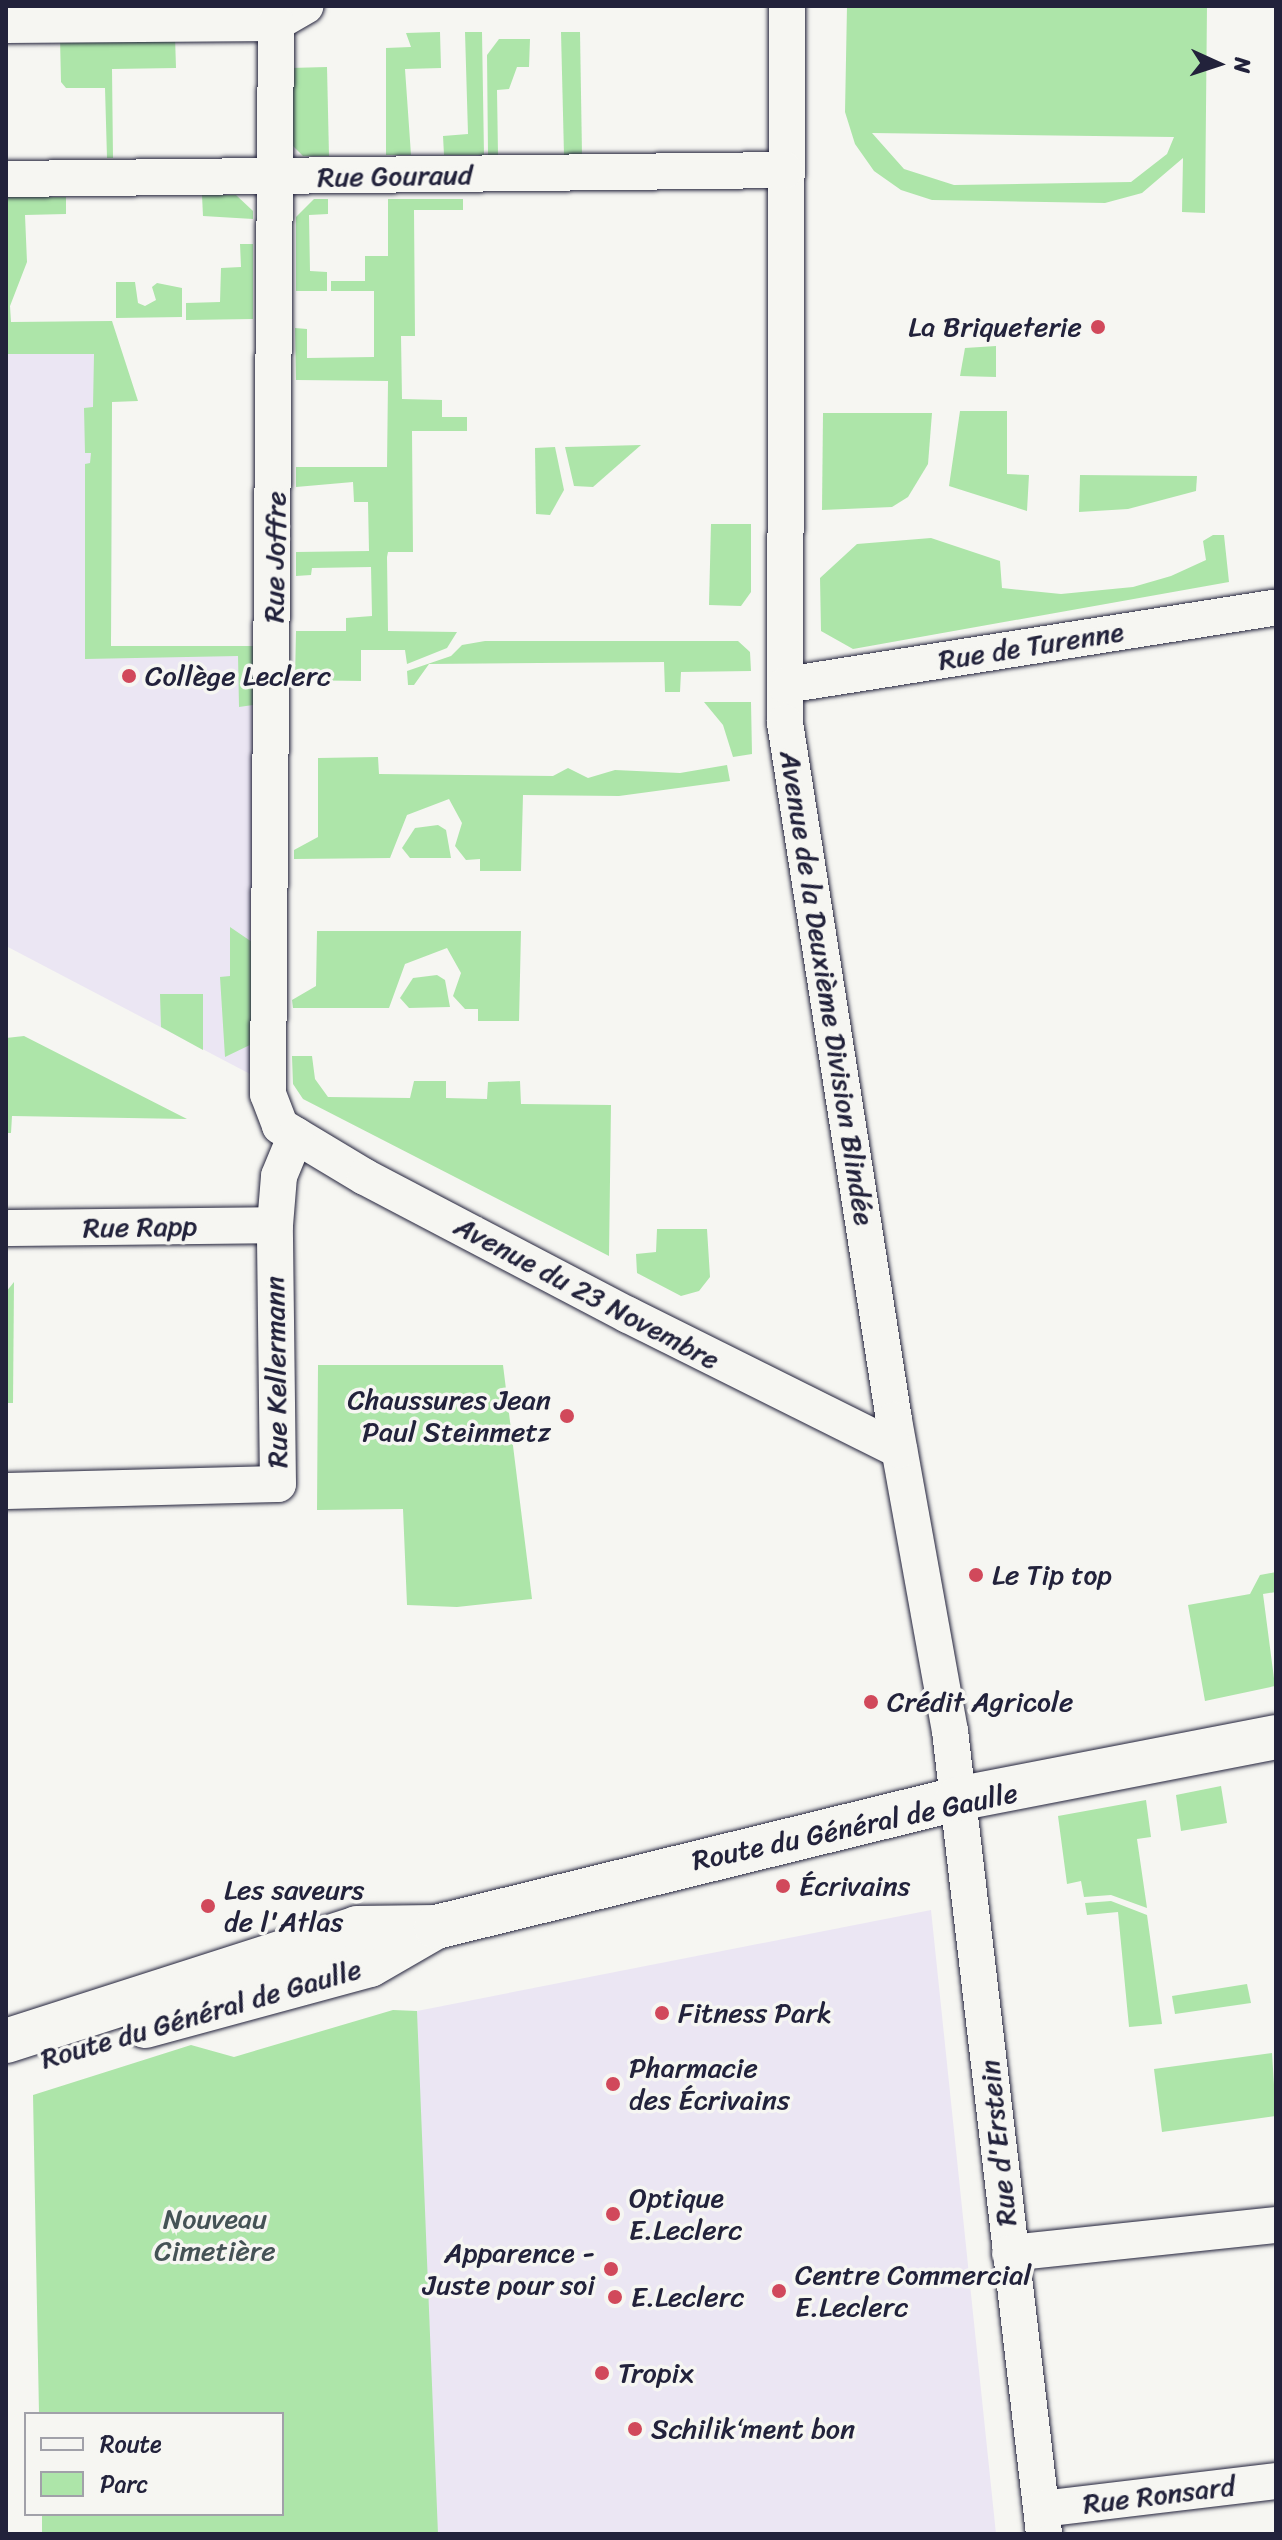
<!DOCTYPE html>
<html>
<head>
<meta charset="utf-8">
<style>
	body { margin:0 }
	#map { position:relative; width:1282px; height:2540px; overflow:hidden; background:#f6f6f2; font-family:Sriracha,sans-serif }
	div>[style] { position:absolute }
	.built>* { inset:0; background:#ebe6f3 }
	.green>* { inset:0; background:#ade5a9 }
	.roads { filter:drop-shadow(0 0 2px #22223b) drop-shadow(0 0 2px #22223b) }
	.minor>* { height:36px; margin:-18px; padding:0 18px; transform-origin:18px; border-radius:18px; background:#f6f6f2 }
	.major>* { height:44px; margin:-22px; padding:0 22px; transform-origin:22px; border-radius:22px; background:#f6f6f2 }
	.dots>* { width:22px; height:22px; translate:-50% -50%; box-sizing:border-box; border:4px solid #f6f6f2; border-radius:50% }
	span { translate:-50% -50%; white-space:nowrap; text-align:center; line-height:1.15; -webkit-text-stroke:7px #f6f6f2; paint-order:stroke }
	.street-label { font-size:28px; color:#22223b }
	.poi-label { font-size:28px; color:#22223b }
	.right { translate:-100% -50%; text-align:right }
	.left { translate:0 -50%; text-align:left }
	.park-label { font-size:28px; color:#455356 }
	.frame { position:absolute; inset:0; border:8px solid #22223b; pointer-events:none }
	.legend { position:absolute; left:24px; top:2412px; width:260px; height:104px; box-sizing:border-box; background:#f6f6f2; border:2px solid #a1a1a9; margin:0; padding:10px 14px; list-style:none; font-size:24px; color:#22223b }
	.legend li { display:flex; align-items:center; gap:16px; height:40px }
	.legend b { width:40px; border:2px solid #a1a1a9 }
	.north { position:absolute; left:1178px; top:24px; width:80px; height:80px; -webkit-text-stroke:6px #f6f6f2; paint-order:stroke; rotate:93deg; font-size:22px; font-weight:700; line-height:32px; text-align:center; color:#22223b }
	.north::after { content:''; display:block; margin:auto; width:28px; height:36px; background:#22223b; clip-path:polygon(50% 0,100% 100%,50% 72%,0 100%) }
</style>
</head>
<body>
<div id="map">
	<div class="built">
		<i style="clip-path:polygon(112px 321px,111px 646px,253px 646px,252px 1075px,6px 946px,6px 323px)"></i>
		<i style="clip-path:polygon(931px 1910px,996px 2534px,421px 2534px,417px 2011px)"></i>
	</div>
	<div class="green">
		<i style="clip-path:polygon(evenodd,847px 6px,1207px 6px,1205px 213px,1182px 212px,1183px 158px,1142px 193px,1105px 203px,932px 200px,901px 190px,874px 171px,855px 144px,845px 112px,847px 6px,872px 133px,1173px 137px,1174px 137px,1167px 154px,1131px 182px,954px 185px,904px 169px,872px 133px)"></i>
		<i style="clip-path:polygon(440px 32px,441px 68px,405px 69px,411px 155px,386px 155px,386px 48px,411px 47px,406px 33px)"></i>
		<i style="clip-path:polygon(465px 32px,482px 32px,484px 155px,444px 155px,443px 136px,468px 134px)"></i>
		<i style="clip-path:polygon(561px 32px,580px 32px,582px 155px,564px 155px)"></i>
		<i style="clip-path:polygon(175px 36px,176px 68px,112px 69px,113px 158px,107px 158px,105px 88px,66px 88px,61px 82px,60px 38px)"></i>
		<i style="clip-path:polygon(499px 39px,530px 39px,529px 67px,517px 67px,509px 89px,497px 90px,498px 155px,488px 155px,487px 55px)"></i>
		<i style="clip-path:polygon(327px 67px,329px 156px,303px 156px,290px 143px,290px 68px)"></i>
		<i style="clip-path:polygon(202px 195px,236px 195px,253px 211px,253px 219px,203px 216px)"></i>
		<i style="clip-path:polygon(6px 197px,66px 197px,66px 214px,25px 215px,27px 262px,10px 306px,11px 322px,112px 321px,138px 401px,112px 402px,111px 646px,253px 646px,253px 705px,239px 707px,238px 656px,85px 659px,85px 464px,90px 463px,91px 453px,85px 453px,84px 408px,93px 407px,94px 354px,6px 354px)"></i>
		<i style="clip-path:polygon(314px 199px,328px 199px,328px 214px,309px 215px,310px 271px,327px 272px,327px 291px,296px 291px,296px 217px)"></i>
		<i style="clip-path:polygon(388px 199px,463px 199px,463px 210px,414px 210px,415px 336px,401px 336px,402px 399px,442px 400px,442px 417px,467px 417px,467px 431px,412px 431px,413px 552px,388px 552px,387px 557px,388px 631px,457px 632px,447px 648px,407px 664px,405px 650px,361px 650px,361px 681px,295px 680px,296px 631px,346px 631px,346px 618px,372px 616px,371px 567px,312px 568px,311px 575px,296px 576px,296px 552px,369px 551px,368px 502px,354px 502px,353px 482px,296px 487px,296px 467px,387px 467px,388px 381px,296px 380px,295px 328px,307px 329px,307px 358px,374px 357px,374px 291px,331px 291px,331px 281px,365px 281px,365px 256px,388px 256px)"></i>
		<i style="clip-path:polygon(240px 244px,253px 244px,253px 319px,186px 320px,186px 303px,220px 302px,221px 268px,241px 267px)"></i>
		<i style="clip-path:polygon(116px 282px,135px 282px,138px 303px,145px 306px,156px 300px,152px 287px,157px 283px,182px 288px,182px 317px,116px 318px)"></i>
		<i style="clip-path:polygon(996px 346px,996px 377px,960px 376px,965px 348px)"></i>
		<i style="clip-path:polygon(960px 411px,1007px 411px,1007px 474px,1029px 475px,1027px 511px,949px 486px)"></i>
		<i style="clip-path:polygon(823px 413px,932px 413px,928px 464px,908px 497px,892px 507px,822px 510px)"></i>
		<i style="clip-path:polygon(641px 445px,593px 487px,574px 486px,565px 447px)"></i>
		<i style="clip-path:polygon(555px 447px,564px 490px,550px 515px,536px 514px,535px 448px)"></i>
		<i style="clip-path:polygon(1080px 475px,1197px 476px,1196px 491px,1128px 509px,1079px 512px)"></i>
		<i style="clip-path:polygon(711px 524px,751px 524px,751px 592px,741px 606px,709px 605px)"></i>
		<i style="clip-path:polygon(1213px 535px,1224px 535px,1229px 582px,853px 649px,821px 631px,820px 578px,857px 544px,931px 538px,1000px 561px,1002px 588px,1061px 594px,1133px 587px,1171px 576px,1206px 560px,1203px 541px)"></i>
		<i style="clip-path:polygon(485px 641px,738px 641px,750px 652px,751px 671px,681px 672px,680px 692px,665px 692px,664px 662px,429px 664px,414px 685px,408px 685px,407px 671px,451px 656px,462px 645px)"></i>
		<i style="clip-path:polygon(704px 702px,751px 702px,752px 754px,733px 757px,723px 725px)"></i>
		<i style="clip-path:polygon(378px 757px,379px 774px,553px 776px,568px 768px,588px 778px,615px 770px,680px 773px,727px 765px,730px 781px,619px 796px,523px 795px,521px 871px,480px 871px,480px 859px,466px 860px,455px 846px,462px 823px,449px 799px,407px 815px,390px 858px,294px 859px,294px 850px,318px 837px,318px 758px)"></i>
		<i style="clip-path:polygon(438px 825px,446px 830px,451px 858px,410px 858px,402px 848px,415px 828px)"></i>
		<i style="clip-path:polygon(230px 927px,252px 942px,252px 1044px,225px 1057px,220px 977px,230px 976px)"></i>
		<i style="clip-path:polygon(317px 931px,521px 931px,519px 1021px,478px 1021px,478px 1009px,465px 1009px,453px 996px,461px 973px,447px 948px,405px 964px,389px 1008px,293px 1008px,292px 1000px,316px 986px)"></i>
		<i style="clip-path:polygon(437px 975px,445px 980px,450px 1007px,409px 1008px,400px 998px,413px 978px)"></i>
		<i style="clip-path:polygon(160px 994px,203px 994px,203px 1050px,161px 1027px)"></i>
		<i style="clip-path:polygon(24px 1036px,187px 1119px,12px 1116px,11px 1133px,6px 1133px,6px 1038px)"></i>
		<i style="clip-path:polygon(292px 1056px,312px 1056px,315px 1079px,328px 1097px,410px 1098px,414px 1081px,446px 1081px,446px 1098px,487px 1099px,488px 1082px,520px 1081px,521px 1104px,611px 1105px,609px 1256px,303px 1099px,293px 1084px)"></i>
		<i style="clip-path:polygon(657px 1229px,707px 1229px,710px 1277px,699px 1291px,681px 1296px,637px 1273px,636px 1254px,656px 1252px)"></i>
		<i style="clip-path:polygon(14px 1282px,13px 1403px,6px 1403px,6px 1292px)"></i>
		<i style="clip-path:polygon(318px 1365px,503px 1365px,532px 1599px,457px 1607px,407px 1605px,403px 1509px,317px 1510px)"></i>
		<i style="clip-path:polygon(1276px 1572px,1276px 1592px,1263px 1594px,1275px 1686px,1205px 1701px,1188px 1605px,1250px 1594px,1260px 1575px)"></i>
		<i style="clip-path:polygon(1221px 1786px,1227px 1823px,1181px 1831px,1176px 1795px)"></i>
		<i style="clip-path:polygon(1146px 1800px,1151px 1837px,1137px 1839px,1147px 1908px,1111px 1895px,1084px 1897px,1081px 1881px,1067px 1884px,1058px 1816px)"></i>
		<i style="clip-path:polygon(1111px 1901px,1147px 1915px,1162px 2024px,1129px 2027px,1118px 1912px,1087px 1915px,1085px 1903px)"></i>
		<i style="clip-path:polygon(1247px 1984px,1251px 2003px,1175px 2014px,1172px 1996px)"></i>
		<i style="clip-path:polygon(393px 2010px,417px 2011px,438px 2534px,42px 2534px,42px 2514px,282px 2514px,282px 2414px,39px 2414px,33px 2095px,191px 2045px,234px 2057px)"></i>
		<i style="clip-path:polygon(1272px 2053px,1276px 2116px,1162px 2132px,1154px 2069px)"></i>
	</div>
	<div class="roads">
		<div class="minor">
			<i style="left:787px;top:6px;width:717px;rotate:90.16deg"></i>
			<i style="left:785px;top:723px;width:705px;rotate:81.11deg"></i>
			<i style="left:894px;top:1420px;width:316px;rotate:79.8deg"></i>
			<i style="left:950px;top:1731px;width:808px;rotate:83.32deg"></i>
			<i style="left:276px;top:23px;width:34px;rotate:-30deg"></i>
			<i style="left:6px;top:25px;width:270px;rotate:-0.4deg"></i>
			<i style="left:276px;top:23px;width:1071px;rotate:90.43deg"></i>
			<i style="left:268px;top:1094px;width:34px;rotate:69deg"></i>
			<i style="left:280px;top:1126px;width:99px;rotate:31deg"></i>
			<i style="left:365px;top:1177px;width:297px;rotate:27.7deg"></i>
			<i style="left:628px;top:1315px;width:303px;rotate:26.5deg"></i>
			<i style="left:6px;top:179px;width:779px;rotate:-0.66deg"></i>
			<i style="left:786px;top:685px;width:496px;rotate:-9deg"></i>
			<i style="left:6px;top:1228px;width:269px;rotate:-0.6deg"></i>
			<i style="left:6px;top:1491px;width:272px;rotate:-1.5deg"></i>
			<i style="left:278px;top:1484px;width:259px;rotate:-90.7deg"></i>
			<i style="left:275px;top:1225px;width:49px;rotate:-85.3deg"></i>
			<i style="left:279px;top:1176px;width:44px;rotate:-67.5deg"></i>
			<i style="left:1010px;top:2253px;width:267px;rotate:-6deg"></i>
			<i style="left:1042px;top:2509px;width:236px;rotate:-6.8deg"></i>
		</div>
		<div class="major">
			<i style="left:145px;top:2026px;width:233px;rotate:-15.2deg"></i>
			<i style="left:370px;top:1965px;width:74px;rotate:-30deg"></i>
			<i style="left:6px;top:2041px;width:369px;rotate:-17.8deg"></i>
			<i style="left:357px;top:1928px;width:79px;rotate:-0.7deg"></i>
			<i style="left:436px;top:1927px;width:536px;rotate:-13.8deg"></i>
			<i style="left:957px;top:1799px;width:325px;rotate:-11deg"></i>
		</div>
	</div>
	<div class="dots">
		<i style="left:1098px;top:327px;background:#d1495b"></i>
		<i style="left:129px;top:676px;background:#d1495b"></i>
		<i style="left:567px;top:1416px;background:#d1495b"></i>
		<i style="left:976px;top:1575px;background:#d1495b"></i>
		<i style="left:871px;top:1702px;background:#d1495b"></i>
		<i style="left:783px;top:1886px;background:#d1495b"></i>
		<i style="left:208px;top:1906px;background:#d1495b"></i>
		<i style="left:662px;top:2013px;background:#d1495b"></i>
		<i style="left:613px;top:2084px;background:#d1495b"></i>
		<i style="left:613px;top:2214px;background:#d1495b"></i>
		<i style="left:611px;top:2269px;background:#d1495b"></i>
		<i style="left:779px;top:2291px;background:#d1495b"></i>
		<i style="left:615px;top:2297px;background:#d1495b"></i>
		<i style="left:602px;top:2373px;background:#d1495b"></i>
		<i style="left:635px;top:2429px;background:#d1495b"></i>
	</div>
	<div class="street-label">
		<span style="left:395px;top:176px;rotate:-1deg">Rue Gouraud</span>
		<span style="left:275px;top:557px;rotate:-89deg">Rue Joffre</span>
		<span style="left:1031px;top:646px;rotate:-9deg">Rue de Turenne</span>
		<span style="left:827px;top:988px;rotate:81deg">Avenue de la Deuxième Division Blindée</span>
		<span style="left:140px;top:1227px;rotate:-1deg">Rue Rapp</span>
		<span style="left:587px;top:1293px;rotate:28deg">Avenue du 23 Novembre</span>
		<span style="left:276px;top:1372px;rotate:-91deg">Rue Kellermann</span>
		<span style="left:855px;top:1827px;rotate:-12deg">Route du Général de Gaulle</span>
		<span style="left:201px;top:2014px;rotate:-16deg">Route du Général de Gaulle</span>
		<span style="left:998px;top:2143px;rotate:-96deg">Rue d'Erstein</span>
		<span style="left:1159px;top:2495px;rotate:-7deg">Rue Ronsard</span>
	</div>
	<div class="poi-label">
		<span class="right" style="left:1082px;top:327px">La Briqueterie</span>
		<span class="left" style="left:145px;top:676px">Collège Leclerc</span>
		<span class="right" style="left:551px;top:1416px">Chaussures Jean<br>Paul Steinmetz</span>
		<span class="left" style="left:992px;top:1575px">Le Tip top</span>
		<span class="left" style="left:887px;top:1702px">Crédit Agricole</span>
		<span class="left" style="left:799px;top:1886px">Écrivains</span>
		<span class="left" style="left:224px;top:1906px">Les saveurs<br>de l'Atlas</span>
		<span class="left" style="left:678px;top:2013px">Fitness Park</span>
		<span class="left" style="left:629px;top:2084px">Pharmacie<br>des Écrivains</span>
		<span class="left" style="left:629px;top:2214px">Optique<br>E.Leclerc</span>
		<span class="right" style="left:595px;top:2269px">Apparence -<br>Juste pour soi</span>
		<span class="left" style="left:795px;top:2291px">Centre Commercial<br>E.Leclerc</span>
		<span class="left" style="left:631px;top:2297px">E.Leclerc</span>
		<span class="left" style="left:618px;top:2373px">Tropix</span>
		<span class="left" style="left:651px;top:2429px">Schilik‘ment bon</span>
	</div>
	<div class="park-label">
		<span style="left:215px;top:2235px">Nouveau<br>Cimetière</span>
	</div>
	<div class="frame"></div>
	<ul class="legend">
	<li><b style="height:10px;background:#f6f6f2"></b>Route</li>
	<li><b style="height:22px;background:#ade5a9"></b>Parc</li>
	</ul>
	<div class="north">N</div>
</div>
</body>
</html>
